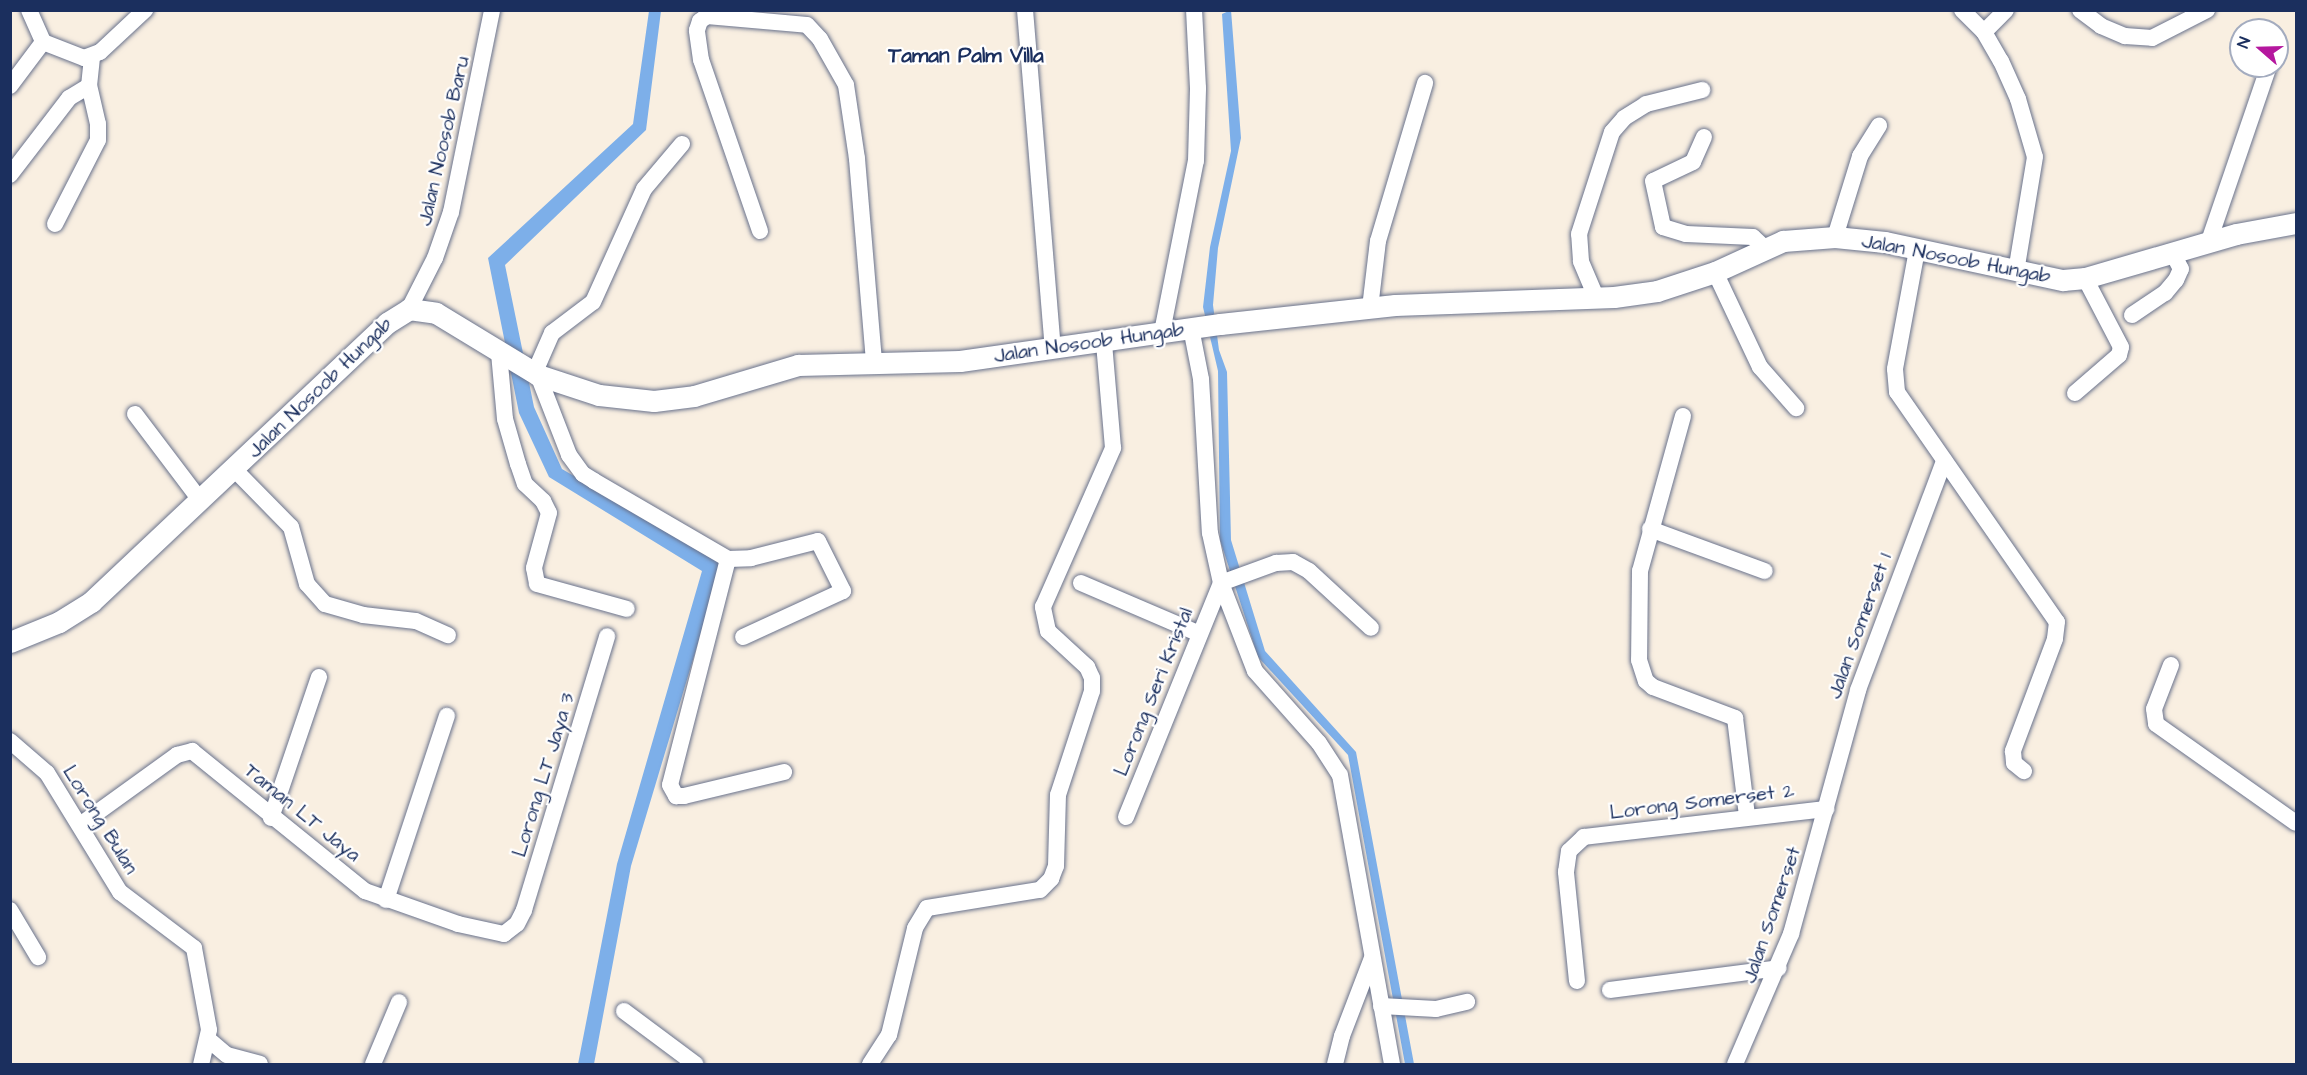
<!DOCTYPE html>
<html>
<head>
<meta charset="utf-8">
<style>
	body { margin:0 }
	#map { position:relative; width:2307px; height:1075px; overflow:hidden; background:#f9efe1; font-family:"Architects Daughter",sans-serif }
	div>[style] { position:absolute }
	.water>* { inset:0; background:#7dafe9 }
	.roads { filter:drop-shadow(0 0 2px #69728c) drop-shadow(0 0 2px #69728c) }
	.minor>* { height:16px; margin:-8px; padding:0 8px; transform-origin:8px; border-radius:8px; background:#fff }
	.major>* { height:21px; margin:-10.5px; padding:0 10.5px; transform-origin:10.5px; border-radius:10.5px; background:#fff }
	span { translate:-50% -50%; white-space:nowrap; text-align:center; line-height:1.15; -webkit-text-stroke:4.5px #fff; paint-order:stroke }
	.street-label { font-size:20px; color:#1b2f5e }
	.neighbourhood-label { font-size:21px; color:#1b2f5e; font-weight:700 }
	.frame { position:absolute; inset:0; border:12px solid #1b2f5e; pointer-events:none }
	.north { position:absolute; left:2229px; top:18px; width:60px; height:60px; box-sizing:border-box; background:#fff; border:2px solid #a4acbf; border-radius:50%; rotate:290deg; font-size:16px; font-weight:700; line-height:24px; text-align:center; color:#1b2f5e }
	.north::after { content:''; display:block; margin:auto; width:21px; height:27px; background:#b5179e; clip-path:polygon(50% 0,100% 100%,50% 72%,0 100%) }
</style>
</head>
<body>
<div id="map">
	<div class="water">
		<i style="clip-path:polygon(1231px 10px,1241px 138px,1218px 248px,1213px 305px,1219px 350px,1227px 372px,1231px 540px,1265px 651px,1356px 752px,1414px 1064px,1405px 1064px,1348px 755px,1258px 657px,1220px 540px,1218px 371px,1203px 307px,1210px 247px,1231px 151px,1222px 14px)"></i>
		<i style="clip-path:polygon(649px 11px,661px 11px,646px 130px,505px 265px,534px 407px,562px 469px,722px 563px,631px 866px,594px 1064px,578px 1064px,617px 864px,702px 571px,549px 477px,519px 413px,488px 258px,633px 124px)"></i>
	</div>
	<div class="roads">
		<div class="minor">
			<i style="left:29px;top:10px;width:35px;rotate:66deg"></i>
			<i style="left:43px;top:42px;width:44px;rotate:21.3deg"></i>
			<i style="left:84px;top:58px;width:17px;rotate:-21deg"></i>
			<i style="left:100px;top:52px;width:62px;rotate:-43deg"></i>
			<i style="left:1025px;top:10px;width:340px;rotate:85.3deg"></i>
			<i style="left:1962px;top:10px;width:31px;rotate:45deg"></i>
			<i style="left:1984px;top:32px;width:34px;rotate:60deg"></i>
			<i style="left:2001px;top:61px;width:42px;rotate:65.9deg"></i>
			<i style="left:2018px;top:99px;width:60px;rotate:73.7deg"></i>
			<i style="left:2035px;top:157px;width:117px;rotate:99.4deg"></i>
			<i style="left:2080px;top:10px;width:26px;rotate:37deg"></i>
			<i style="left:2101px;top:26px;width:26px;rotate:23deg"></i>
			<i style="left:2125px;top:36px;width:27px;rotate:4deg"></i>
			<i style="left:2152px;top:38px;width:62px;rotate:-27deg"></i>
			<i style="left:1984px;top:32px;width:31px;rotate:-45deg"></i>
			<i style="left:10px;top:86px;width:55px;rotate:-53.1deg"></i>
			<i style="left:1704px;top:137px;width:27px;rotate:114deg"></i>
			<i style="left:1693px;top:162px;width:44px;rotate:154.6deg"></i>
			<i style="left:1653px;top:181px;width:47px;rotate:77.7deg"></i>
			<i style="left:1663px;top:227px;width:24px;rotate:17deg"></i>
			<i style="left:1686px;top:234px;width:67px;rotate:2.6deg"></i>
			<i style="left:1753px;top:237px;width:18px;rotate:43deg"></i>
			<i style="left:10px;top:175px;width:97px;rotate:-52.5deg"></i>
			<i style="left:69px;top:98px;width:23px;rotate:-31deg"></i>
			<i style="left:55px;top:224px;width:94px;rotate:-62.9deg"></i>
			<i style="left:98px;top:140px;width:16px;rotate:-90deg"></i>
			<i style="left:98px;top:124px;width:39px;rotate:-103deg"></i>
			<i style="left:89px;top:86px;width:28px;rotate:-84deg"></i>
			<i style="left:760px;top:231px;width:181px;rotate:-109deg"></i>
			<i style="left:701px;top:60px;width:30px;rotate:-98deg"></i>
			<i style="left:697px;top:30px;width:9px;rotate:-72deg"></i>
			<i style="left:700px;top:21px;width:9px;rotate:-36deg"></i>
			<i style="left:707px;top:16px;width:100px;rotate:5.1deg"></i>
			<i style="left:807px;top:25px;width:19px;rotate:47deg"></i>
			<i style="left:820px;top:39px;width:53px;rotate:60.5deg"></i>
			<i style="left:846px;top:85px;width:75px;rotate:81.5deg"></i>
			<i style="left:857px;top:159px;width:205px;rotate:85.2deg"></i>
			<i style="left:1835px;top:237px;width:85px;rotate:-72.8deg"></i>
			<i style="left:1860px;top:156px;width:36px;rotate:-58deg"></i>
			<i style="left:2209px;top:241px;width:185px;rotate:-71.1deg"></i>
			<i style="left:1917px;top:250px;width:121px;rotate:100.5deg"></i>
			<i style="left:1895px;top:369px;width:23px;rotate:85deg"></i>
			<i style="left:1897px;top:392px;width:280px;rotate:55.2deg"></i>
			<i style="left:2057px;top:622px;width:17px;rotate:97deg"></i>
			<i style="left:2055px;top:639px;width:120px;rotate:110.6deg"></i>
			<i style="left:2013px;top:751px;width:12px;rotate:85deg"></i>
			<i style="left:2014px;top:763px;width:13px;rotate:39deg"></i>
			<i style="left:1715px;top:272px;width:105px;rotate:64.7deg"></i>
			<i style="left:1760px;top:367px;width:55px;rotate:48.7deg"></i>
			<i style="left:1596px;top:297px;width:39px;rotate:-113deg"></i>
			<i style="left:1581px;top:261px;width:27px;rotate:-94deg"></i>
			<i style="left:1579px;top:234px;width:107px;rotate:-72.1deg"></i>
			<i style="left:1612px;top:132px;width:18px;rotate:-49deg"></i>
			<i style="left:1624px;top:118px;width:26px;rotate:-32deg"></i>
			<i style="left:1646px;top:104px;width:58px;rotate:-14deg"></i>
			<i style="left:1370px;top:308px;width:67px;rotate:-83.2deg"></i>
			<i style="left:1378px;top:241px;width:165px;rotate:-73.4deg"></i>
			<i style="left:409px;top:309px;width:57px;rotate:-63deg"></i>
			<i style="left:435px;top:258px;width:49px;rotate:-70.8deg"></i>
			<i style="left:451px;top:212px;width:206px;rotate:-78.5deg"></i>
			<i style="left:2132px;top:315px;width:40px;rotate:-34deg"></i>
			<i style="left:2165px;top:293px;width:17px;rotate:-50deg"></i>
			<i style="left:2176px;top:280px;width:12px;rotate:-66deg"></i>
			<i style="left:2181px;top:269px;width:19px;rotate:-118deg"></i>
			<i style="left:1191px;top:328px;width:52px;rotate:78.9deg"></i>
			<i style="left:1201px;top:379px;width:154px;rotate:86.7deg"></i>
			<i style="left:1210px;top:533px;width:51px;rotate:77.6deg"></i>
			<i style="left:1221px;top:583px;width:94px;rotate:68.9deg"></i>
			<i style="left:1255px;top:671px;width:96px;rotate:48.4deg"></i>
			<i style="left:1319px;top:743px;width:38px;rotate:57deg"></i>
			<i style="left:1340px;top:775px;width:294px;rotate:79.8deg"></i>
			<i style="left:1162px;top:332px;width:174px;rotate:-78.8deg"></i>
			<i style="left:1196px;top:161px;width:73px;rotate:-88.4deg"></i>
			<i style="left:1198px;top:88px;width:78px;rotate:-92.9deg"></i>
			<i style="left:499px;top:353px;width:66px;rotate:84.8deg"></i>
			<i style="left:505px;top:419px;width:47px;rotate:73.9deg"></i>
			<i style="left:518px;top:464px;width:21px;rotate:71deg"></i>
			<i style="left:525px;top:484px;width:25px;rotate:43deg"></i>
			<i style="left:543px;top:501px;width:13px;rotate:63deg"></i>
			<i style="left:549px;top:513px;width:57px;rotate:105.3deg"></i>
			<i style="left:534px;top:568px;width:16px;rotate:79deg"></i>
			<i style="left:537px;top:584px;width:93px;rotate:15.5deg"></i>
			<i style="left:534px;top:374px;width:45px;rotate:-66.3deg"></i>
			<i style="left:552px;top:333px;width:51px;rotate:-37.1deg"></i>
			<i style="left:593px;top:302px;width:124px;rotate:-65.7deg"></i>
			<i style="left:644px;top:189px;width:59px;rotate:-49.8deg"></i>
			<i style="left:538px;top:375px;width:86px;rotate:68.8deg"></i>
			<i style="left:569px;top:455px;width:24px;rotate:54deg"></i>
			<i style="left:583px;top:474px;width:13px;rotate:32deg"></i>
			<i style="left:594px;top:481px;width:155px;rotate:30.2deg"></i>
			<i style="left:728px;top:559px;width:23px;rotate:-2deg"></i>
			<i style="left:751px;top:558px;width:69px;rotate:-14.2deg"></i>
			<i style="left:818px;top:541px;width:56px;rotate:63.4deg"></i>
			<i style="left:843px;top:591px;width:110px;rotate:155.3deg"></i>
			<i style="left:2075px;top:393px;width:58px;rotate:-40.8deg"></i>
			<i style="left:2119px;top:355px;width:8px;rotate:-76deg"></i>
			<i style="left:2121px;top:347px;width:78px;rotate:-117.6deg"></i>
			<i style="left:135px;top:414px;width:108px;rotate:52.9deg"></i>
			<i style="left:1683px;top:416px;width:161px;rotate:105.5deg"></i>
			<i style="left:1640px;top:571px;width:89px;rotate:90.6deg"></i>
			<i style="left:1639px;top:660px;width:22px;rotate:72deg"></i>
			<i style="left:1646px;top:681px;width:9px;rotate:41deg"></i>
			<i style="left:1653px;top:687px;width:88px;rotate:20.7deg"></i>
			<i style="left:1735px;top:718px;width:99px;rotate:83deg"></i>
			<i style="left:234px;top:469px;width:81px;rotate:45.5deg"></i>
			<i style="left:291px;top:527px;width:59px;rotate:74.3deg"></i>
			<i style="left:307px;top:584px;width:27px;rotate:48deg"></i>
			<i style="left:325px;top:604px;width:40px;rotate:16deg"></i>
			<i style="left:363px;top:615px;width:53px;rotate:6.5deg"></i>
			<i style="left:416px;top:621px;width:35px;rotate:24deg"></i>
			<i style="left:1650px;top:529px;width:122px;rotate:20.1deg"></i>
			<i style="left:728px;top:559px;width:233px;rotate:104.4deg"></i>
			<i style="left:670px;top:785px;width:13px;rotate:61deg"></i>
			<i style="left:676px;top:796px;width:8px"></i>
			<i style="left:684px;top:796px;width:103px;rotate:-13.5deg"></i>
			<i style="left:1081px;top:583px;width:129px;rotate:23.2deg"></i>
			<i style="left:2171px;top:665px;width:47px;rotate:111.1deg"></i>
			<i style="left:2154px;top:709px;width:15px;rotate:82deg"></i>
			<i style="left:2156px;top:724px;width:171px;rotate:35.3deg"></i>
			<i style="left:10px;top:741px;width:49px;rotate:40.9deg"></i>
			<i style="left:47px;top:773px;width:140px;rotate:58.5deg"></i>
			<i style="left:120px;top:892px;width:93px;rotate:37.1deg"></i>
			<i style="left:194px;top:948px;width:83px;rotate:79.6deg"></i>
			<i style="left:209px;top:1030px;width:35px;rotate:103deg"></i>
			<i style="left:1126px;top:817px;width:253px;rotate:-67.9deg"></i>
			<i style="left:1221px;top:583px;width:59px;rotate:-20deg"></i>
			<i style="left:1276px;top:563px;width:17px;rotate:-3deg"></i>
			<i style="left:1293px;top:562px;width:18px;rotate:29deg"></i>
			<i style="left:1309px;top:571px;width:84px;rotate:42.6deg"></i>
			<i style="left:271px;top:818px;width:149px;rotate:-71.2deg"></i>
			<i style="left:80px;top:825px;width:120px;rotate:-35.8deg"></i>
			<i style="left:177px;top:755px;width:16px;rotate:-15deg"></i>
			<i style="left:192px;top:751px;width:223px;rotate:39deg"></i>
			<i style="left:365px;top:891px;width:99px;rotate:19.5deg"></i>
			<i style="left:458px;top:924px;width:47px;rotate:12.3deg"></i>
			<i style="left:504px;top:934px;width:16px;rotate:-38deg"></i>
			<i style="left:517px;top:924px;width:16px;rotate:-63deg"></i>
			<i style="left:524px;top:910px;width:286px;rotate:-73.1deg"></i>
			<i style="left:386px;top:900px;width:194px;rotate:-71.7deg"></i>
			<i style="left:10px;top:910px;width:55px;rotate:59.2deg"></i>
			<i style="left:1577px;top:981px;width:110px;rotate:-95.8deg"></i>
			<i style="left:1566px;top:872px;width:21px;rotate:-82deg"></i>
			<i style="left:1569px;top:851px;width:21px;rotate:-43deg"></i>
			<i style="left:1584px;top:837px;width:244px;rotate:-6.6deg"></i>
			<i style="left:1610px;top:990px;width:170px;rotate:-7.4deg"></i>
			<i style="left:1381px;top:1006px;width:55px;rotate:3.1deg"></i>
			<i style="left:1436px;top:1009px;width:32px;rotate:-13deg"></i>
			<i style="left:624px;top:1011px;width:89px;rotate:36.7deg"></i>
			<i style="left:209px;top:1040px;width:23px;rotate:40deg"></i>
			<i style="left:227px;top:1055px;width:34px;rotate:15deg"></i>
			<i style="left:373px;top:1064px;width:67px;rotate:-67.2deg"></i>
			<i style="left:870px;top:1064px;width:35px;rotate:-57deg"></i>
			<i style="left:889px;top:1035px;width:110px;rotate:-76.3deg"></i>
			<i style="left:915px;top:928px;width:23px;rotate:-59deg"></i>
			<i style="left:927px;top:908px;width:114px;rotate:-9.1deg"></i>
			<i style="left:1040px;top:890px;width:16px;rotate:-45deg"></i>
			<i style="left:1051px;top:879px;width:14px;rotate:-69deg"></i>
			<i style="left:1056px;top:866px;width:71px;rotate:-88.4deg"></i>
			<i style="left:1058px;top:795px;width:109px;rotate:-71.9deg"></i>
			<i style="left:1092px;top:691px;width:13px;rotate:-90deg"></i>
			<i style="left:1092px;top:678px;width:12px;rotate:-114deg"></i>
			<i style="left:1087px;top:667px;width:53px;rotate:-137.3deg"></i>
			<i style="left:1048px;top:631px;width:25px;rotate:-102deg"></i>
			<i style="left:1043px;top:607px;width:174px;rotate:-66.2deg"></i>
			<i style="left:1113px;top:448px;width:106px;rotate:-94.9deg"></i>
			<i style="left:1335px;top:1064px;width:29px;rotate:-76deg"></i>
			<i style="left:1342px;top:1036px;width:84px;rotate:-69deg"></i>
			<i style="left:1735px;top:1064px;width:142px;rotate:-66.7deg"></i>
			<i style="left:1791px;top:934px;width:253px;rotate:-74.6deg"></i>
			<i style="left:1858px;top:690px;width:245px;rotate:-69.4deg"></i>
		</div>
		<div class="major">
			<i style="left:10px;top:642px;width:53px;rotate:-22.2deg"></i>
			<i style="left:59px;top:622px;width:38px;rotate:-32deg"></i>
			<i style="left:91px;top:602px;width:407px;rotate:-43.3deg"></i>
			<i style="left:387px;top:323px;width:26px;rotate:-32deg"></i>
			<i style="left:409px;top:309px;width:27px;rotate:8deg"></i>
			<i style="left:436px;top:313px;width:119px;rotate:31.3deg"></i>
			<i style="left:538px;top:375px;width:64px;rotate:18.2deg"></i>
			<i style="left:599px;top:395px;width:55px;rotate:6.2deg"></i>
			<i style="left:654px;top:401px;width:40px;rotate:-7.1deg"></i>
			<i style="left:694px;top:396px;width:109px;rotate:-16.6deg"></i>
			<i style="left:798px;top:365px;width:162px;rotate:-1.4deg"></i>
			<i style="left:960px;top:361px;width:263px;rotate:-8.1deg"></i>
			<i style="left:1220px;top:324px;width:176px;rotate:-6.2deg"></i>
			<i style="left:1395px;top:305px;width:219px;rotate:-2.1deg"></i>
			<i style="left:1614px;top:297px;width:43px;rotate:-7.9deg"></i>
			<i style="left:1657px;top:291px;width:61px;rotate:-18.1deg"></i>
			<i style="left:1715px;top:272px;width:75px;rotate:-24.5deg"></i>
			<i style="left:1783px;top:241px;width:52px;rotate:-4.4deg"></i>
			<i style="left:1835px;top:237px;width:50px;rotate:5.7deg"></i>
			<i style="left:1885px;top:242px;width:182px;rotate:12.1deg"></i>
			<i style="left:2063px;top:280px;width:22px;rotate:-5deg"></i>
			<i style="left:2085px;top:278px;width:157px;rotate:-16.2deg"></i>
			<i style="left:2236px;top:234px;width:61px;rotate:-10.4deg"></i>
		</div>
	</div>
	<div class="street-label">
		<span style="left:444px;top:141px;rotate:-77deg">Jalan Noosob Baru</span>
		<span style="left:1956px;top:259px;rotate:11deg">Jalan Nosoob Hungab</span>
		<span style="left:1089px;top:343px;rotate:-8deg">Jalan Nosoob Hungab</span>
		<span style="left:320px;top:388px;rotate:-44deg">Jalan Nosoob Hungab</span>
		<span style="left:1860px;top:626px;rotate:-70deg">Jalan Somerset 1</span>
		<span style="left:1154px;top:692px;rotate:-68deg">Lorong Seri Kristal</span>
		<span style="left:544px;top:775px;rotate:-73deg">Lorong LT Jaya 3</span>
		<span style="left:1702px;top:802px;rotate:-7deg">Lorong Somerset 2</span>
		<span style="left:302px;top:813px;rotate:39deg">Taman LT Jaya</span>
		<span style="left:100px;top:820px;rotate:58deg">Lorong Bulan</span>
		<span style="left:1772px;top:915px;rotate:-71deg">Jalan Somerset</span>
	</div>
	<div class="neighbourhood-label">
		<span style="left:966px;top:56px">Taman Palm Villa</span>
	</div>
	<div class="frame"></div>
	<div class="north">N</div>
</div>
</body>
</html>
